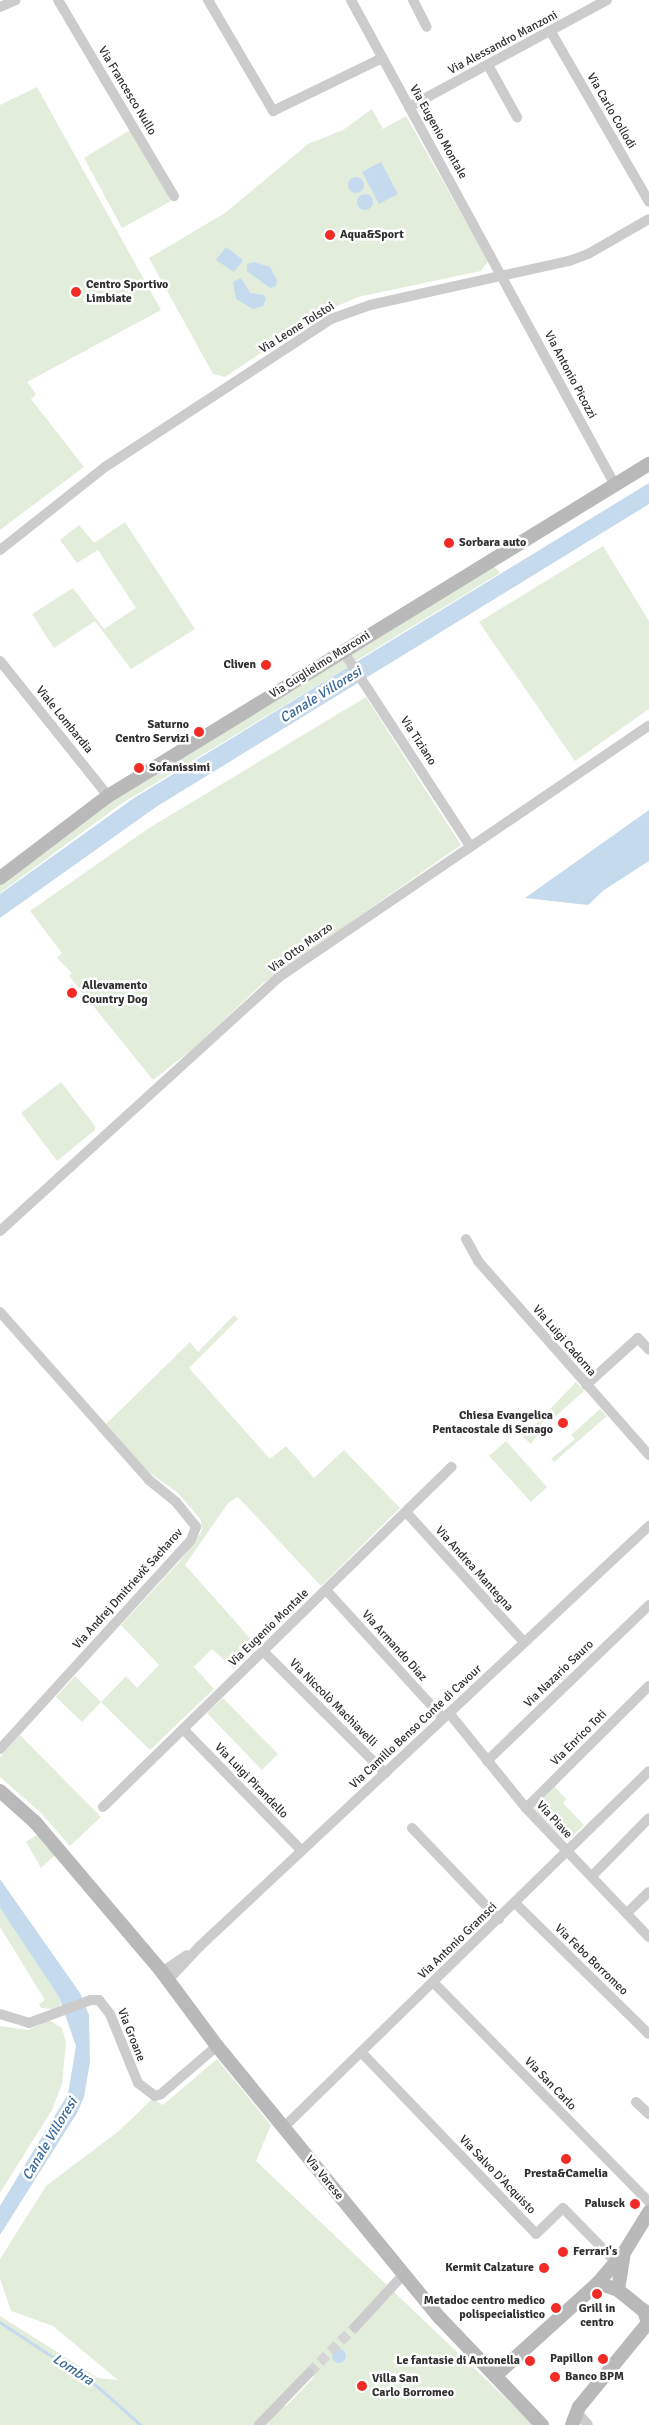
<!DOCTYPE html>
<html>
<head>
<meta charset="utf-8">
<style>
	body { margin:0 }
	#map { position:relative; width:649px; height:2425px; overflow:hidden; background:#fff; font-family:Signika,sans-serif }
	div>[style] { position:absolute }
	.green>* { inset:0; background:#e3eddc }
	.water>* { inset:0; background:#c6daee }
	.round { border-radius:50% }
	.stream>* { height:2.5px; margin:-1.25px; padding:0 1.25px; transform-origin:1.25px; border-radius:1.25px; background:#c6daee }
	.street-tunnel>* { height:10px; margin-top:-5px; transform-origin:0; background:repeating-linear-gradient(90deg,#d5d5d5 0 10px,transparent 0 15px) }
	.street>* { height:10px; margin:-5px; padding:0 5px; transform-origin:5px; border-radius:5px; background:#ccc }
	.secondary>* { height:14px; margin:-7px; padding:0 7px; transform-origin:7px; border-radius:7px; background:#b9b9b9 }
	.dots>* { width:14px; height:14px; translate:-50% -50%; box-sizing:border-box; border:2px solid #fff; border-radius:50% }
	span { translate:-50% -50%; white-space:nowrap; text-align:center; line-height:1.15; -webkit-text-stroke:5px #fff; paint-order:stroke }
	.street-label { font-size:12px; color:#2f2f2f }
	.poi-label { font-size:12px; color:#2f2f2f; font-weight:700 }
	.left { translate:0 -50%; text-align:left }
	.right { translate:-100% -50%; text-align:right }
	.water-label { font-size:14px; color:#366798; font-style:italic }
</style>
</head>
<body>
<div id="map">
	<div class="green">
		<i style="clip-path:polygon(37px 87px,161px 310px,27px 382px,36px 394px,31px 399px,84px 467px,0 530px,0 105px)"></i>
		<i style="clip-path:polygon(372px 109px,383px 129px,406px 116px,488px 261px,481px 271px,358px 297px,319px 314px,225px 377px,213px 374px,149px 258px,225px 213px,308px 144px,343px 130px)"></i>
		<i style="clip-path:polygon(130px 130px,171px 201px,122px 228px,84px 158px)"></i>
		<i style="clip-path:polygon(125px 522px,195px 629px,131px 669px,95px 621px,54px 648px,32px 614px,73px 588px,104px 629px,136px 608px,98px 550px,77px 563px,60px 540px,79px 525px,94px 543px)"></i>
		<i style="clip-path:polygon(603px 546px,649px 621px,649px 709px,575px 761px,479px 622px)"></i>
		<i style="clip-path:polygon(494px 566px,500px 573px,354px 662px,351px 658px,351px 650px)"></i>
		<i style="clip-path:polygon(342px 656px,351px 665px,121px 804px,0 893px,0 882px,102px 805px)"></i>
		<i style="clip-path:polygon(366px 697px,461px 845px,262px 984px,194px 1048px,153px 1080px,69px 976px,72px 973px,57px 958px,62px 953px,30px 911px,149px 828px)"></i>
		<i style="clip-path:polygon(61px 1082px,95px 1126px,95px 1130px,57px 1161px,21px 1113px)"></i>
		<i style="clip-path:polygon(234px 1315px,238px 1319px,189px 1368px,270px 1459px,286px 1446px,314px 1478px,344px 1450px,400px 1508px,321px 1586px,238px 1497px,229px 1502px,185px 1565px,258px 1647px,234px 1669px,212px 1649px,194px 1667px,214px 1689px,150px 1750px,101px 1702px,82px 1722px,56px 1697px,75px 1676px,101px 1702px,126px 1676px,137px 1688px,159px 1665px,121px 1625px,180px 1561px,202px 1531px,201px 1520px,178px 1493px,147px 1471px,106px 1424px,190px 1342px,198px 1352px)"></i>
		<i style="clip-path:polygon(576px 1382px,584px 1391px,555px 1417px,551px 1414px,541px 1424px,543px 1427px,531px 1444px,523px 1437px)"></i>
		<i style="clip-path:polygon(600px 1409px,607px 1416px,554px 1462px,551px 1459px,575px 1439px,571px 1435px)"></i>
		<i style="clip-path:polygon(506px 1441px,547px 1487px,531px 1502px,489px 1456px)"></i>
		<i style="clip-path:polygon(223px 1698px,278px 1754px,262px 1770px,207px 1713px)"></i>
		<i style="clip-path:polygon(20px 1735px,101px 1817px,70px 1846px,39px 1811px,0 1777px,0 1757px)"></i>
		<i style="clip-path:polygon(569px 1770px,555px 1787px,566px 1799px,563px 1803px,584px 1825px,568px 1841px,564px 1840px,534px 1809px,534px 1804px)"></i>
		<i style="clip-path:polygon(38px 1834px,55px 1855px,41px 1868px,26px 1842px)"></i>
		<i style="clip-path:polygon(0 1908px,59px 1997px,61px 2005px,54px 2009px,41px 2008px,39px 2004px,45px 2000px,0 1927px)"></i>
		<i style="clip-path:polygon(49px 2020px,62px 2028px,66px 2042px,62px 2084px,52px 2110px,0 2193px,0 2026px,28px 2030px)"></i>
		<i style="clip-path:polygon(evenodd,217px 2059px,271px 2125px,256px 2161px,387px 2285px,350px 2325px,357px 2331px,394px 2292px,534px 2425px,267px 2425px,271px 2420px,254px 2425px,0 2425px,0 2316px,98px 2378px,118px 2380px,53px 2326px,11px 2311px,0 2279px,0 2259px,46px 2186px,120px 2130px,152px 2099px,163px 2105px,217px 2059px,307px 2370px,314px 2377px,286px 2406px,275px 2404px,307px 2370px)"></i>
	</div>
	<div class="water">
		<i style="clip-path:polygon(381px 162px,398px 194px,379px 204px,362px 172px)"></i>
		<i class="round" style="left:348px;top:177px;width:16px;height:16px"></i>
		<i class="round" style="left:357px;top:194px;width:16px;height:16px"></i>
		<i style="clip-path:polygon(226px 247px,243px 260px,234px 272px,216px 260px)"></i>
		<i style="clip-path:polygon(254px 262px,270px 267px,277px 280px,276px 286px,270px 288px,247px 271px,247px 264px)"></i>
		<i style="clip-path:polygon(241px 278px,250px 293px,264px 295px,266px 299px,263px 306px,253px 309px,236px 299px,233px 282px)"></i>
		<i style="clip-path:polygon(649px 483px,649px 504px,156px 807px,0 918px,0 894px,134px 798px)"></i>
		<i style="clip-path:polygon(649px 810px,649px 861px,604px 890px,588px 905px,525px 898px)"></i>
		<i style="clip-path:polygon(0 1879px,80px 1993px,89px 2015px,90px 2062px,84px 2097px,77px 2113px,0 2235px,0 2206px,68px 2094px,76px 2046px,59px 1997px,0 1908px)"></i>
		<i class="round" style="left:332px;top:2349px;width:14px;height:14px"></i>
	</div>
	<div class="stream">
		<i style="left:0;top:2322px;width:116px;rotate:33.4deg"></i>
		<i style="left:97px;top:2386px;width:59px;rotate:41.6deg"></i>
	</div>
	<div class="street-tunnel">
		<i style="left:309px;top:2373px;width:65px;rotate:-45deg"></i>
	</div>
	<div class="street">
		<i style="left:58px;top:0;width:228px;rotate:59.4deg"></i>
		<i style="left:208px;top:0;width:129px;rotate:59.6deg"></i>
		<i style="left:273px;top:111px;width:121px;rotate:-25.9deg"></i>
		<i style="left:351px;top:0;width:552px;rotate:61.44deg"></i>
		<i style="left:413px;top:0;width:30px;rotate:63deg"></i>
		<i style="left:0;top:7px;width:17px;rotate:-24deg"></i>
		<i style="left:551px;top:32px;width:196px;rotate:60deg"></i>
		<i style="left:488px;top:65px;width:60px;rotate:60.9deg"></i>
		<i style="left:409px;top:107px;width:225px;rotate:-28.4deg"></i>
		<i style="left:0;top:550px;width:134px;rotate:-38.3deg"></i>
		<i style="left:105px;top:467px;width:270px;rotate:-33.2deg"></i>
		<i style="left:331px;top:319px;width:41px;rotate:-19.7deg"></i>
		<i style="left:370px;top:305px;width:204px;rotate:-12.5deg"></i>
		<i style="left:569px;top:261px;width:20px;rotate:-20deg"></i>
		<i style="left:588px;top:254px;width:70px;rotate:-29.8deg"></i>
		<i style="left:343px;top:651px;width:233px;rotate:56.9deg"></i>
		<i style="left:0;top:661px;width:173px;rotate:51.3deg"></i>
		<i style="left:0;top:1231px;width:377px;rotate:-42.3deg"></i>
		<i style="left:279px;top:977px;width:447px;rotate:-34.2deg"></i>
		<i style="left:466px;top:1239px;width:25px;rotate:61deg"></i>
		<i style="left:478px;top:1261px;width:259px;rotate:48.6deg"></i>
		<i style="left:0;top:1312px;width:225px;rotate:48.4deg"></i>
		<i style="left:149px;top:1480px;width:35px;rotate:39deg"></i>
		<i style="left:176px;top:1502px;width:32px;rotate:51deg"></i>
		<i style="left:196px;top:1527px;width:14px;rotate:111deg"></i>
		<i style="left:191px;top:1540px;width:283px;rotate:132.4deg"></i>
		<i style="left:586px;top:1385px;width:70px;rotate:-42.1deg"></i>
		<i style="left:638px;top:1338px;width:16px;rotate:47deg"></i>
		<i style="left:406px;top:1512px;width:176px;rotate:47.8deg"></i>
		<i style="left:326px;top:1590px;width:173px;rotate:47.6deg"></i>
		<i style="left:263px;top:1651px;width:173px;rotate:45deg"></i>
		<i style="left:449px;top:1713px;width:122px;rotate:51deg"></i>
		<i style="left:526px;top:1808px;width:178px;rotate:46.4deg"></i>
		<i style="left:183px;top:1729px;width:170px;rotate:45.7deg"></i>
		<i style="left:487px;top:1761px;width:225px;rotate:-43.9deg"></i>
		<i style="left:103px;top:1807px;width:487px;rotate:-44.3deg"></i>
		<i style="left:526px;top:1808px;width:173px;rotate:-44.8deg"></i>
		<i style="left:412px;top:1828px;width:126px;rotate:46.3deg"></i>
		<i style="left:592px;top:1876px;width:81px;rotate:-45.5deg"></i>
		<i style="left:515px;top:1903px;width:187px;rotate:44.4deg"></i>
		<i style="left:627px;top:1913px;width:30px;rotate:-44deg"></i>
		<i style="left:162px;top:1972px;width:30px;rotate:-34deg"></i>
		<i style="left:168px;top:1980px;width:47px;rotate:-46.7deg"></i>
		<i style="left:200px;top:1946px;width:615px;rotate:-43.09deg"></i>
		<i style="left:433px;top:1982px;width:308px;rotate:45.5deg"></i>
		<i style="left:0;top:2014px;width:30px;rotate:17deg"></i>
		<i style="left:29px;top:2023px;width:66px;rotate:-20.4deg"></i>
		<i style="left:91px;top:2000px;width:8px"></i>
		<i style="left:99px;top:2000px;width:18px;rotate:52deg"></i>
		<i style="left:110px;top:2014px;width:74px;rotate:67.9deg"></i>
		<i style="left:138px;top:2083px;width:21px;rotate:37deg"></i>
		<i style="left:155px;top:2096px;width:6px;rotate:-18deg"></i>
		<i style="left:161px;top:2094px;width:74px;rotate:-40.6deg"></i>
		<i style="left:361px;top:2052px;width:252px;rotate:46.1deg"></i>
		<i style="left:536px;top:2234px;width:37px;rotate:-44deg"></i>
		<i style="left:563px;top:2208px;width:76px;rotate:45.5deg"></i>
		<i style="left:636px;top:2102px;width:18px;rotate:43deg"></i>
		<i style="left:283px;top:2128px;width:511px;rotate:-44.29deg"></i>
		<i style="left:355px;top:2327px;width:71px;rotate:-47.3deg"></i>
		<i style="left:576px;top:2411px;width:18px;rotate:49deg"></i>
		<i style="left:259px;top:2425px;width:72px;rotate:-46.1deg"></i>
	</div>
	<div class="secondary">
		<i style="left:0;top:878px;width:136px;rotate:-37.2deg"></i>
		<i style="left:108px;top:796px;width:635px;rotate:-31.54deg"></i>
		<i style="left:0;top:1791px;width:47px;rotate:41.5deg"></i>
		<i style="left:35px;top:1822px;width:197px;rotate:49.7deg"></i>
		<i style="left:162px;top:1972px;width:92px;rotate:53.4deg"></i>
		<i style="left:217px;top:2046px;width:352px;rotate:50.7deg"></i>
		<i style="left:440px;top:2318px;width:148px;rotate:46.4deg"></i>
		<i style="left:618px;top:2290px;width:38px;rotate:-81deg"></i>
		<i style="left:495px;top:2376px;width:139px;rotate:-42.1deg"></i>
		<i style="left:598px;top:2283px;width:42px;rotate:-49.8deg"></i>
		<i style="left:625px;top:2251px;width:46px;rotate:-58.4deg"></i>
		<i style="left:572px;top:2425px;width:19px;rotate:-69deg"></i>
		<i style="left:579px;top:2407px;width:109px;rotate:-50.6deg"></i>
		<i style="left:648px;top:2323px;width:13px;rotate:-108deg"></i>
		<i style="left:644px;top:2311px;width:33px;rotate:-141deg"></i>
		<i style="left:618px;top:2290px;width:21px;rotate:-161deg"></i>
	</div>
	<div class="dots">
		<i style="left:330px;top:235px;background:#f22c25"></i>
		<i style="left:76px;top:292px;background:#f22c25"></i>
		<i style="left:449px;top:543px;background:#f22c25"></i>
		<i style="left:266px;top:665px;background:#f22c25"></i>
		<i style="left:199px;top:732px;background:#f22c25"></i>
		<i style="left:139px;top:768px;background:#f22c25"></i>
		<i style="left:72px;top:993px;background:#f22c25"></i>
		<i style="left:563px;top:1423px;background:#f22c25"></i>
		<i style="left:566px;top:2159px;background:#f22c25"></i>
		<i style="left:635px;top:2204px;background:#f22c25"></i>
		<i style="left:563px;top:2252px;background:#f22c25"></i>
		<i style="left:544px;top:2268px;background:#f22c25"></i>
		<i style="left:597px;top:2294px;background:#f22c25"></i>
		<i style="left:556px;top:2308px;background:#f22c25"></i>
		<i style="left:603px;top:2359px;background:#f22c25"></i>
		<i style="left:530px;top:2361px;background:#f22c25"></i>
		<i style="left:555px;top:2377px;background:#f22c25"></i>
		<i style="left:362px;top:2386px;background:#f22c25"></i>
	</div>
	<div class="street-label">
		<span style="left:503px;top:43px;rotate:-28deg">Via Alessandro Manzoni</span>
		<span style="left:127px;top:91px;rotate:59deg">Via Francesco Nullo</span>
		<span style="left:611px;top:111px;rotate:60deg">Via Carlo Collodi</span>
		<span style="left:438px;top:132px;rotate:61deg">Via Eugenio Montale</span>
		<span style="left:297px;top:328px;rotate:-32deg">Via Leone Tolstoi</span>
		<span style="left:570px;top:375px;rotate:62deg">Via Antonio Picozzi</span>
		<span style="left:320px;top:665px;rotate:-32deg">Via Guglielmo Marconi</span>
		<span style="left:64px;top:720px;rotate:51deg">Viale Lombardia</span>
		<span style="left:418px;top:741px;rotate:57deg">Via Tiziano</span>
		<span style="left:301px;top:948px;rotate:-36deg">Via Otto Marzo</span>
		<span style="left:564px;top:1341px;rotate:49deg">Via Luigi Cadorna</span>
		<span style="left:474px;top:1569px;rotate:48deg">Via Andrea Mantegna</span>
		<span style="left:128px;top:1589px;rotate:-48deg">Via Andrej Dmitrievič Sacharov</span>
		<span style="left:269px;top:1628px;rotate:-44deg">Via Eugenio Montale</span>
		<span style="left:394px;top:1646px;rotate:48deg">Via Armando Diaz</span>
		<span style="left:559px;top:1674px;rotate:-44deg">Via Nazario Sauro</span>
		<span style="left:333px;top:1703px;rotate:45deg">Via Niccolò Machiavelli</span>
		<span style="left:416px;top:1727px;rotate:-43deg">Via Camillo Benso Conte di Cavour</span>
		<span style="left:579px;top:1738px;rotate:-45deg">Via Enrico Toti</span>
		<span style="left:251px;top:1781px;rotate:46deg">Via Luigi Pirandello</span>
		<span style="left:554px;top:1820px;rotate:47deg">Via Piave</span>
		<span style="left:458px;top:1941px;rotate:-44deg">Via Antonio Gramsci</span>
		<span style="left:591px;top:1960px;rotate:44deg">Via Febo Borromeo</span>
		<span style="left:131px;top:2035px;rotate:68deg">Via Groane</span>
		<span style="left:550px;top:2084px;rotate:46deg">Via San Carlo</span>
		<span style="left:497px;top:2175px;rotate:46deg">Via Salvo D'Acquisto</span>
		<span style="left:324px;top:2178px;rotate:51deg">Via Varese</span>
	</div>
	<div class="poi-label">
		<span class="left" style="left:340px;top:235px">Aqua&amp;Sport</span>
		<span class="left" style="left:86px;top:292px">Centro Sportivo<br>Limbiate</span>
		<span class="left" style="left:459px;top:543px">Sorbara auto</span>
		<span class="right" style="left:256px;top:665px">Cliven</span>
		<span class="right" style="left:189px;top:732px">Saturno<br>Centro Servizi</span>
		<span class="left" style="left:149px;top:768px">Sofanissimi</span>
		<span class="left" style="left:82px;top:993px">Allevamento<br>Country Dog</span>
		<span class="right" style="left:553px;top:1423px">Chiesa Evangelica<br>Pentacostale di Senago</span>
		<span style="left:566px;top:2174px">Presta&amp;Camelia</span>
		<span class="right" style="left:625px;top:2204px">Palusck</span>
		<span class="left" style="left:573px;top:2252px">Ferrari's</span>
		<span class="right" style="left:534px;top:2268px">Kermit Calzature</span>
		<span class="right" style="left:545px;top:2308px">Metadoc centro medico<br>polispecialistico</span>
		<span style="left:597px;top:2316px">Grill in<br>centro</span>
		<span class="right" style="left:593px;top:2359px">Papillon</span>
		<span class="right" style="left:520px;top:2361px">Le fantasie di Antonella</span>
		<span class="left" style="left:565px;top:2377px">Banco BPM</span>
		<span class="left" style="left:372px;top:2386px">Villa San<br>Carlo Borromeo</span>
	</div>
	<div class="water-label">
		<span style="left:321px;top:695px;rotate:-32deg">Canale Villoresi</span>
		<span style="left:50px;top:2139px;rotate:-59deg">Canale Villoresi</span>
		<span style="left:73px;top:2370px;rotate:33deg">Lombra</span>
	</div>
</div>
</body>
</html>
